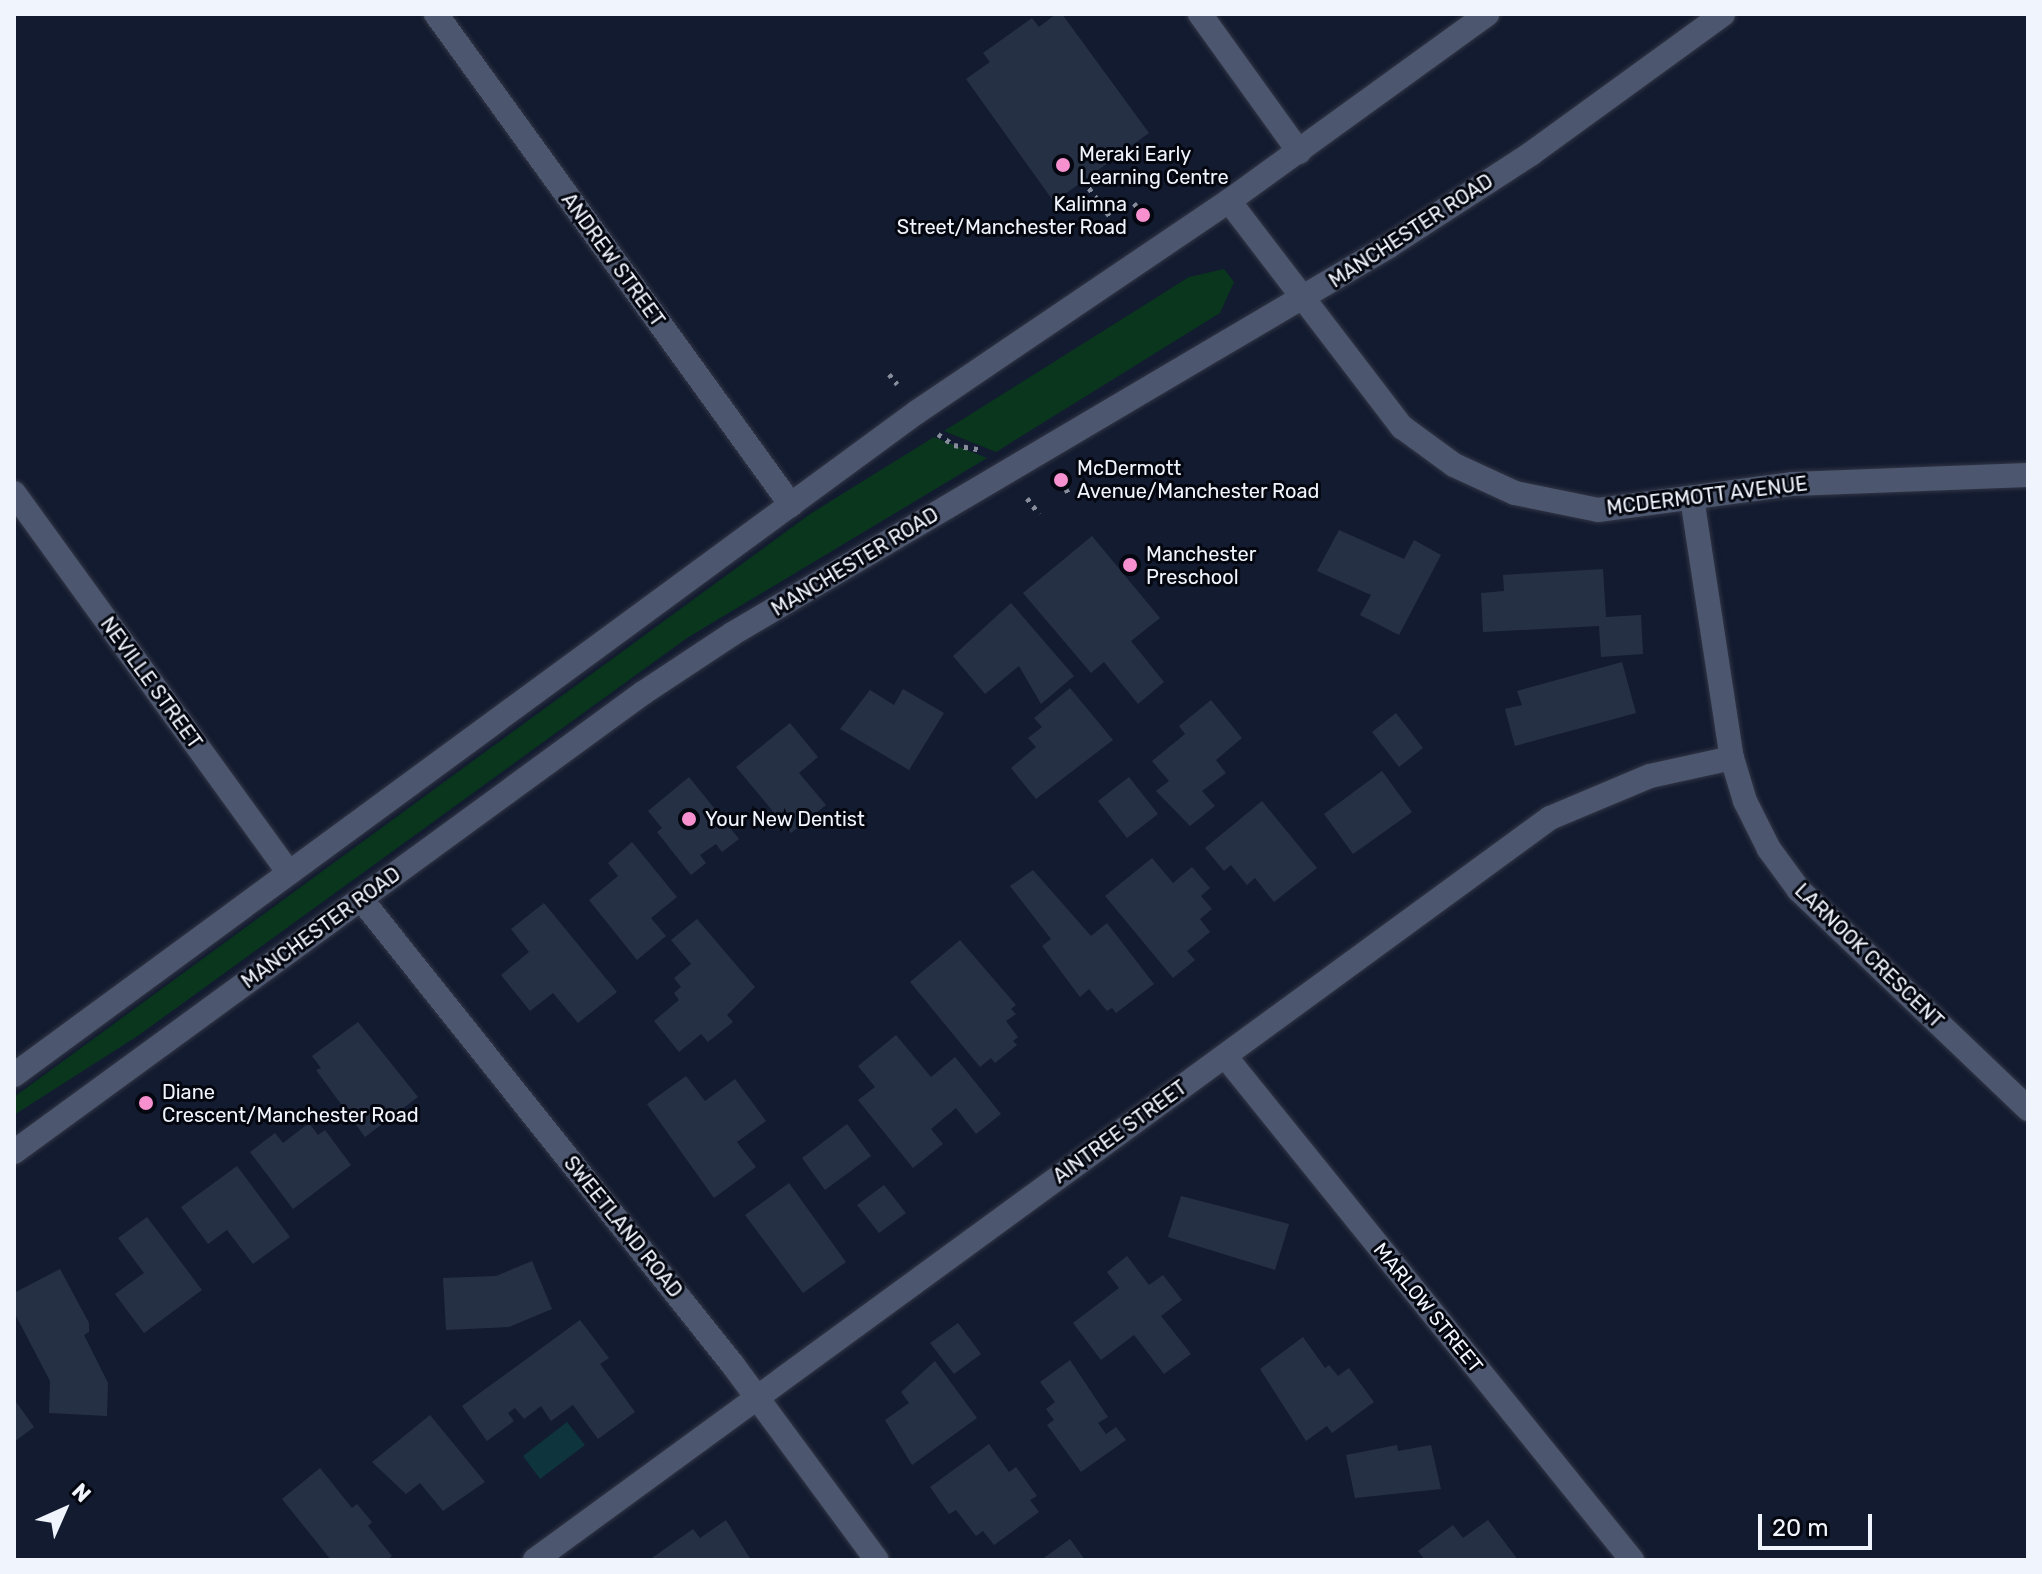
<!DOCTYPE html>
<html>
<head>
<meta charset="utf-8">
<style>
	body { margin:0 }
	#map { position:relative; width:2042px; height:1574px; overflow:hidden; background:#131b30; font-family:Rubik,sans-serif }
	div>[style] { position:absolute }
	.green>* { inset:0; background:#09361d }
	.water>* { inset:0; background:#0e343d }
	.building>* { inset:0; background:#263045 }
	.path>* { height:5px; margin-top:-2.5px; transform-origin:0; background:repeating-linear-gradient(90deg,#878d9b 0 4px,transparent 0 10px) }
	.roads { filter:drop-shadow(0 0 2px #323645) drop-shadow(0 0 2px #323645) }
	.street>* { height:24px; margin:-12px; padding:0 12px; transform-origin:12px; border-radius:12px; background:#4c576f }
	.secondary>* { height:24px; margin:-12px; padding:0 12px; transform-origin:12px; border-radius:12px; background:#4c576f }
	.dots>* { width:22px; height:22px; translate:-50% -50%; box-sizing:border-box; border:4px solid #04070f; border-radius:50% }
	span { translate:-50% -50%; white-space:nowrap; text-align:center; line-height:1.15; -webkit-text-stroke:6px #04070f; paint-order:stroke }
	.poi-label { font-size:20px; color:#f0f4fd }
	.left { translate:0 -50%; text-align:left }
	.right { translate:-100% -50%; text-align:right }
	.street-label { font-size:20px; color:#f0f4fd }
	.frame { position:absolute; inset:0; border:16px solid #f0f4fd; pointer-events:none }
	.north { position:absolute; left:24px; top:1470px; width:80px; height:80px; -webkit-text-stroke:6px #04070f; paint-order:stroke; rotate:45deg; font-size:22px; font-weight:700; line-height:32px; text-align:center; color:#f0f4fd }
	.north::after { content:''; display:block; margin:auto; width:28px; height:36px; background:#f0f4fd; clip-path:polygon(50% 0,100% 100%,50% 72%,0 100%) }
	.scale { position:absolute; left:1758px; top:1514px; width:114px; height:36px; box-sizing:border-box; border:4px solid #f0f4fd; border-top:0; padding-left:10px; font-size:24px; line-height:28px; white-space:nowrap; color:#f0f4fd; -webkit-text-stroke:6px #04070f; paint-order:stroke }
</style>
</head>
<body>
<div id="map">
	<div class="green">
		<i style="clip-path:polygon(1224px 269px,1234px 282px,1220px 313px,996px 452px,944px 431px,1189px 277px)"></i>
		<i style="clip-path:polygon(934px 437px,987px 458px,687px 638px,139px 1035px,14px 1115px,14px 1097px,810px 514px)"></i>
	</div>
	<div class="water">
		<i style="clip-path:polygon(567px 1422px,585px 1445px,540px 1479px,523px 1456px)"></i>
	</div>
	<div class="building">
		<i style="clip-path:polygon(1056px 14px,1062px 14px,1149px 133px,1054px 202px,966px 79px,990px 62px,983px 53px,1032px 18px,1039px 27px)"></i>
		<i style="clip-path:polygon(1339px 530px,1404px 559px,1414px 540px,1441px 555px,1399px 635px,1360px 615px,1371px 595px,1317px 571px)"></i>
		<i style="clip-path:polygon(1092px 536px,1160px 618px,1131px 641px,1164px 682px,1138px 704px,1104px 662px,1091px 673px,1023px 593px)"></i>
		<i style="clip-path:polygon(1603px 569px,1606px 617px,1641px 615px,1643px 654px,1601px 657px,1599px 626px,1483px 632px,1481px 593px,1504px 591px,1503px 575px)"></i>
		<i style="clip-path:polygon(1011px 603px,1074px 676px,1041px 704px,1019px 666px,985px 694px,953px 656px)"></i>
		<i style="clip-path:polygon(1622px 662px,1636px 713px,1515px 746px,1505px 709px,1522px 705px,1517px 691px)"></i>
		<i style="clip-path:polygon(1070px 688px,1113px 740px,1036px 799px,1011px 768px,1036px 747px,1028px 738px,1042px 727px,1034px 718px)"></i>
		<i style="clip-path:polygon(903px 689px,944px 713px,909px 770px,840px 729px,870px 690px,894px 705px)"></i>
		<i style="clip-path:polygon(1211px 700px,1242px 738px,1216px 760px,1226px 773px,1202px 791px,1215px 806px,1190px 826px,1156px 791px,1169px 781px,1152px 761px,1185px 734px,1179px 726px)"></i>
		<i style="clip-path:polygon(1396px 713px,1423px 748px,1399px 767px,1372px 732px)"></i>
		<i style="clip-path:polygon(790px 723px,818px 757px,799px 773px,826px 805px,791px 833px,736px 767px)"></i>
		<i style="clip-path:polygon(1382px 771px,1412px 812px,1353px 854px,1324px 814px)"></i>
		<i style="clip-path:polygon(689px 777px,739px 839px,722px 852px,716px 844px,700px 855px,706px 863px,691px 875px,657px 832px,662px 828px,648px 811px)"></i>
		<i style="clip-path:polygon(1129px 777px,1158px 814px,1127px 838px,1098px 801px)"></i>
		<i style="clip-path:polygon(1262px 801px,1317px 868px,1274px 902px,1255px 878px,1247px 885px,1231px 865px,1224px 871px,1205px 848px)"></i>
		<i style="clip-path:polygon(632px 842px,677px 897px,651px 918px,666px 936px,637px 960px,589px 900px,618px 876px,608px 863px)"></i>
		<i style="clip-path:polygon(1152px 858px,1173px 883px,1192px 867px,1210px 888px,1201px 896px,1212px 909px,1200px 919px,1210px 932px,1187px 951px,1195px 960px,1173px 978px,1105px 896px)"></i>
		<i style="clip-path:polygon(1033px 870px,1091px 936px,1107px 923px,1154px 984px,1116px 1013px,1112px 1008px,1107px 1011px,1089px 989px,1080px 997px,1042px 946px,1051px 939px,1010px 886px)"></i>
		<i style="clip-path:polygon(544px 903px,617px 992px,578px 1023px,553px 993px,530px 1011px,501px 975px,529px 952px,511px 929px)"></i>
		<i style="clip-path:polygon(697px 919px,755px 987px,727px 1015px,733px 1022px,708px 1042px,701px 1034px,679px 1052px,654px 1021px,679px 1000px,674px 993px,681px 987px,674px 978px,691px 964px,671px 940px)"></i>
		<i style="clip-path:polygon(960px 940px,1016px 1005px,1011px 1009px,1016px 1014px,1006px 1021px,1018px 1037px,1013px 1041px,1017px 1045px,995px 1063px,991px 1058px,980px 1067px,910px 982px)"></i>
		<i style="clip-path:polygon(358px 1022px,418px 1097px,365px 1137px,316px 1070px,321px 1068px,312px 1056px)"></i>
		<i style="clip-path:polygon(896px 1035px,931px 1077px,955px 1057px,1001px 1114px,976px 1134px,956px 1108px,931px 1129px,943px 1144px,913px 1168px,858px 1100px,875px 1087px,858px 1066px)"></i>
		<i style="clip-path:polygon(686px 1076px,705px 1101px,735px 1079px,766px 1121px,737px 1142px,756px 1167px,714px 1198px,647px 1104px)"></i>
		<i style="clip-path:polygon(309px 1123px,318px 1135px,325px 1130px,351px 1165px,293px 1209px,250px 1152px,275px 1133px,283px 1143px)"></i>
		<i style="clip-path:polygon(847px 1124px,871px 1156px,825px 1190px,802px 1158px)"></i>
		<i style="clip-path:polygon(237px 1166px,290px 1237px,253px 1264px,227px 1230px,208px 1244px,181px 1207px)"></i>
		<i style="clip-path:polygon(789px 1183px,846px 1262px,803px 1293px,745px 1215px)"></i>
		<i style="clip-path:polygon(884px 1185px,906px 1213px,879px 1233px,857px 1205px)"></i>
		<i style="clip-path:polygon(1181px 1196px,1289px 1224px,1275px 1270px,1168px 1237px)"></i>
		<i style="clip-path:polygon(147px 1217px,202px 1290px,144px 1333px,115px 1294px,144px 1273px,118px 1238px)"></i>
		<i style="clip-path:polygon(1127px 1256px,1149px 1285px,1163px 1275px,1182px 1300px,1161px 1316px,1191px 1354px,1164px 1374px,1134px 1335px,1101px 1360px,1073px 1323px,1119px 1288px,1107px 1272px)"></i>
		<i style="clip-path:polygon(532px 1261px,552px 1309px,509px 1327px,446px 1330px,443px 1278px,496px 1276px)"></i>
		<i style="clip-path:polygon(60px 1269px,89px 1323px,89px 1332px,84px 1335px,108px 1383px,107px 1416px,49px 1413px,50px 1381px,14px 1312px,14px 1293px)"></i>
		<i style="clip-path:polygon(580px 1320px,609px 1358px,600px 1364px,635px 1412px,598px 1439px,573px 1405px,551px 1421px,541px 1406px,524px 1419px,515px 1408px,508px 1413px,514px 1421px,487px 1441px,462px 1406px)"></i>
		<i style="clip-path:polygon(958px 1323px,981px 1354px,954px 1374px,930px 1343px)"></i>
		<i style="clip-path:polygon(1303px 1337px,1325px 1368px,1329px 1365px,1338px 1376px,1349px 1368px,1374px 1402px,1332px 1433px,1327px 1426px,1306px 1441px,1260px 1369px)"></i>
		<i style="clip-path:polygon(1070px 1360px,1108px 1417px,1098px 1423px,1106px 1434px,1116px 1427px,1126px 1440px,1081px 1472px,1047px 1425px,1054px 1420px,1046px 1409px,1055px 1402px,1040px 1382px)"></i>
		<i style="clip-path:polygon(935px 1361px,977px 1418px,912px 1465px,885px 1420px,909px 1403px,901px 1392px)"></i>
		<i style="clip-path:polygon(14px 1399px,34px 1427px,14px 1442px)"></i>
		<i style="clip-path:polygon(430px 1415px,485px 1482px,443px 1511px,420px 1483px,406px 1494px,372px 1462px)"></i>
		<i style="clip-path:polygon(989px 1444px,1009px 1472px,1016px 1467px,1037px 1496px,1030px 1500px,1039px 1512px,994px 1545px,983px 1531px,976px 1536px,956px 1510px,949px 1514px,930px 1487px)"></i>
		<i style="clip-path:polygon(1397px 1445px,1398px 1451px,1431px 1445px,1441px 1489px,1355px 1498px,1346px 1455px)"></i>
		<i style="clip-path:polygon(320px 1468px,352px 1508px,357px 1504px,372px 1522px,368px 1526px,392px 1556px,387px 1560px,331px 1560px,282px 1499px)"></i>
		<i style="clip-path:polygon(726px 1520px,751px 1560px,649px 1560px,693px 1529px,700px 1538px)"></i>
		<i style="clip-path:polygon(1488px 1520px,1518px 1560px,1425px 1560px,1418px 1551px,1453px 1525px,1463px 1538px)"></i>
		<i style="clip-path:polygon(1070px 1539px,1085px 1560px,1041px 1560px)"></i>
	</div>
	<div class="path">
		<i style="left:1083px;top:180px;width:47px;rotate:53.6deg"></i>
		<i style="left:1134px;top:203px;width:15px;rotate:53deg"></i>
		<i style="left:889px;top:374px;width:13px;rotate:51deg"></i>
		<i style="left:938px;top:434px;width:19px;rotate:35deg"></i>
		<i style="left:954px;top:445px;width:29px;rotate:10deg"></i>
		<i style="left:1061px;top:480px;width:18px;rotate:61deg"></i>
		<i style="left:1027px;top:498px;width:20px;rotate:53deg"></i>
		<i style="left:146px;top:1103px;width:8px;rotate:50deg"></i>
	</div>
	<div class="roads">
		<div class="street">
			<i style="left:436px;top:14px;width:606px;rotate:54.13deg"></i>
			<i style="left:1200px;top:14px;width:170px;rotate:54.3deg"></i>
			<i style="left:1229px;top:201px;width:285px;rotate:52.6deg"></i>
			<i style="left:1402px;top:427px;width:64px;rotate:36.2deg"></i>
			<i style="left:1454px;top:465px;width:67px;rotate:24.7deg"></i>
			<i style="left:1515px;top:493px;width:85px;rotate:11.6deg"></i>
			<i style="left:1598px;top:510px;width:197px;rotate:-7.6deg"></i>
			<i style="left:1793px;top:484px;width:235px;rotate:-2.2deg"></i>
			<i style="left:14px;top:493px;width:469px;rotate:54.1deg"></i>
			<i style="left:1692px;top:498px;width:263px;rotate:81.3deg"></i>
			<i style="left:1732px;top:758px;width:45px;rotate:73.2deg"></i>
			<i style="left:1745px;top:801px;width:54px;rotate:63.4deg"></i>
			<i style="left:1769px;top:849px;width:51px;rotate:53.8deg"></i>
			<i style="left:1799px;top:890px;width:317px;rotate:43.7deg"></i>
			<i style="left:361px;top:899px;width:596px;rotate:51.4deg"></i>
			<i style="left:733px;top:1365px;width:242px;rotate:53.6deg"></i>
			<i style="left:1225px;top:1056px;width:648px;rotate:51.08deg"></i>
			<i style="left:535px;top:1560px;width:1257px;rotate:-36.17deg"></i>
			<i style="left:1550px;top:818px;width:108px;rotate:-22.8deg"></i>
			<i style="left:1650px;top:776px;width:84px;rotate:-12.4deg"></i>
		</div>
		<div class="secondary">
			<i style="left:14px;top:1075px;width:1120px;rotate:-36.29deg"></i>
			<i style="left:917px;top:412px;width:377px;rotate:-34.1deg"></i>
			<i style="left:1229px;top:201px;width:319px;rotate:-35.9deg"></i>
			<i style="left:14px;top:1152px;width:779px;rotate:-36.12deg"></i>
			<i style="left:643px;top:693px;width:107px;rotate:-33.5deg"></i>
			<i style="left:732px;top:634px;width:763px;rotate:-30.56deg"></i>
			<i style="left:1389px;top:246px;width:171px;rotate:-33deg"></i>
			<i style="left:1532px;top:153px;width:236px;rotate:-36deg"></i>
		</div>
	</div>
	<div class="dots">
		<i style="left:1063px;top:165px;background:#f790ce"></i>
		<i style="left:1143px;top:215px;background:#f790ce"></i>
		<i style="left:1061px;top:480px;background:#f790ce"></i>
		<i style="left:1130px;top:565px;background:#f790ce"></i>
		<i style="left:689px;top:819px;background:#f790ce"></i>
		<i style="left:146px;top:1103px;background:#f790ce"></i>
	</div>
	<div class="poi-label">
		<span class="left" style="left:1079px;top:166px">Meraki Early<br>Learning Centre</span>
		<span class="right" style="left:1127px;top:216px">Kalimna<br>Street/Manchester Road</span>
		<span class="left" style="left:1077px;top:480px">McDermott<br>Avenue/Manchester Road</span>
		<span class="left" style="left:1146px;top:566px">Manchester<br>Preschool</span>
		<span class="left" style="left:705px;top:819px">Your New Dentist</span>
		<span class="left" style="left:162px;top:1104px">Diane<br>Crescent/Manchester Road</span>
	</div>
	<div class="street-label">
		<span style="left:1411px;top:231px;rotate:-33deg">MANCHESTER ROAD</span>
		<span style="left:613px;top:260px;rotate:54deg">ANDREW STREET</span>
		<span style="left:1707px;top:496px;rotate:-7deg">MCDERMOTT AVENUE</span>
		<span style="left:855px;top:562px;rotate:-31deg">MANCHESTER ROAD</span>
		<span style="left:151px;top:683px;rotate:54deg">NEVILLE STREET</span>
		<span style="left:321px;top:928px;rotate:-36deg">MANCHESTER ROAD</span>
		<span style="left:1869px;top:956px;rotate:44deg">LARNOOK CRESCENT</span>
		<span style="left:1120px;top:1132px;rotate:-36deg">AINTREE STREET</span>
		<span style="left:623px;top:1227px;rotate:51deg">SWEETLAND ROAD</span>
		<span style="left:1428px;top:1308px;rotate:51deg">MARLOW STREET</span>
	</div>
	<div class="frame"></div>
	<div class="north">N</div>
	<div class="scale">20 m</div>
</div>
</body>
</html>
